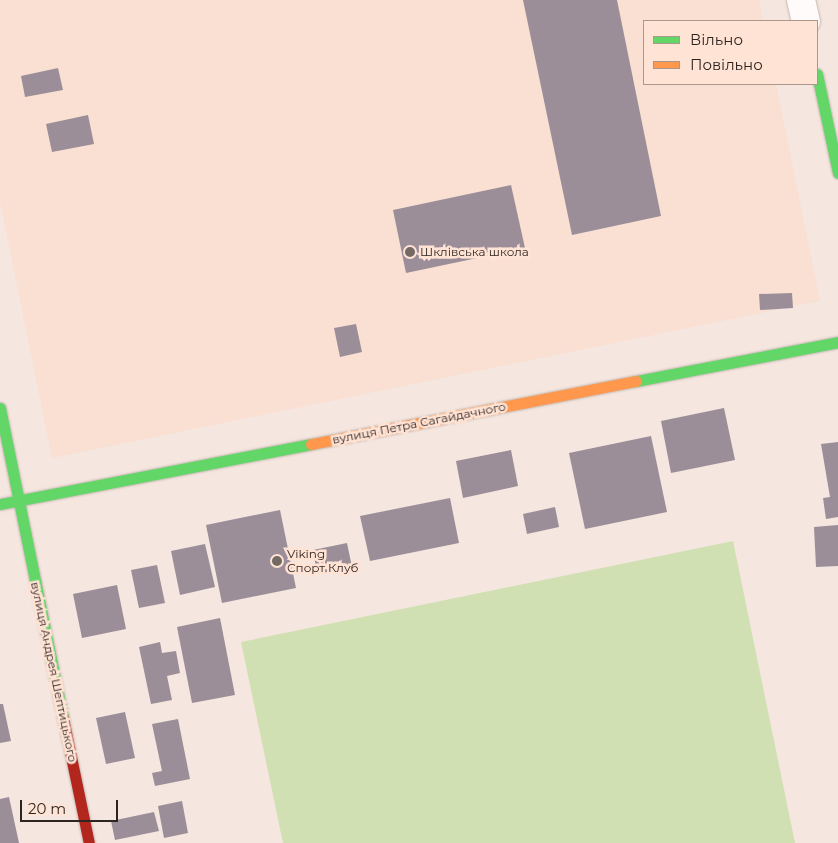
<!DOCTYPE html>
<html>
<head>
<meta charset="utf-8">
<style>
	body { margin:0 }
	#map { position:relative; width:838px; height:843px; overflow:hidden; background:#f5e6df; font-family:Montserrat,sans-serif }
	div>[style] { position:absolute }
	.built>* { inset:0; background:#f9e0d3 }
	.green>* { inset:0; background:#d1e0b3 }
	.building>* { inset:0; background:#9b8e99 }
	.roads { filter:drop-shadow(0 0 1px #c4b8b2) drop-shadow(0 0 1px #c4b8b2) }
	.street>* { height:28px; margin:-14px; padding:0 14px; transform-origin:14px; border-radius:14px; background:#fefbfa }
	.fast>* { height:11px; margin:-5.5px; padding:0 5.5px; transform-origin:5.5px; border-radius:5.5px; background:#63d668 }
	.slow>* { height:11px; margin:-5.5px; padding:0 5.5px; transform-origin:5.5px; border-radius:5.5px; background:#ff974d }
	.jam>* { height:11px; margin:-5.5px; padding:0 5.5px; transform-origin:5.5px; border-radius:5.5px; background:#b3261e }
	.dots>* { width:14px; height:14px; translate:-50% -50%; box-sizing:border-box; border:2px solid #ffe3d5; border-radius:50% }
	span { translate:-50% -50%; white-space:nowrap; text-align:center; line-height:1.15; -webkit-text-stroke:5px #ffe3d5; paint-order:stroke }
	.poi-label { font-size:12px; color:#2f2520 }
	.left { translate:0 -50%; text-align:left }
	.street-label { font-size:12px; color:#2f2520 }
	.legend { position:absolute; left:643px; top:20px; width:175px; height:65px; box-sizing:border-box; background:#ffe3d5; border:1px solid #ac978d; margin:0; padding:6px 9px; list-style:none; font-size:15px; color:#2f2520 }
	.legend li { display:flex; align-items:center; gap:10px; height:25px }
	.legend b { width:25px; border:1px solid #ac978d }
	.scale { position:absolute; left:20px; top:800px; width:98px; height:22px; box-sizing:border-box; border:2px solid #2f2520; border-top:0; padding-left:6px; font-size:15px; line-height:18px; white-space:nowrap; color:#2f2520; -webkit-text-stroke:4px #ffe3d5; paint-order:stroke }
</style>
</head>
<body>
<div id="map">
	<div class="built">
		<i style="clip-path:polygon(0 0,759px 0,763px 21px,644px 21px,644px 84px,776px 84px,820px 301px,52px 458px,0 202px)"></i>
	</div>
	<div class="green">
		<i style="clip-path:polygon(733px 541px,795px 843px,283px 843px,241px 642px)"></i>
	</div>
	<div class="building">
		<i style="clip-path:polygon(523px 0,617px 0,661px 216px,572px 235px)"></i>
		<i style="clip-path:polygon(58px 68px,63px 90px,25px 97px,21px 76px)"></i>
		<i style="clip-path:polygon(88px 115px,94px 144px,52px 152px,46px 124px)"></i>
		<i style="clip-path:polygon(511px 185px,525px 248px,406px 273px,393px 210px)"></i>
		<i style="clip-path:polygon(792px 293px,793px 308px,760px 310px,759px 294px)"></i>
		<i style="clip-path:polygon(356px 324px,362px 352px,340px 357px,334px 328px)"></i>
		<i style="clip-path:polygon(724px 408px,735px 460px,671px 473px,661px 421px)"></i>
		<i style="clip-path:polygon(651px 436px,667px 512px,585px 529px,569px 453px)"></i>
		<i style="clip-path:polygon(838px 442px,838px 517px,826px 519px,823px 498px,830px 497px,821px 444px)"></i>
		<i style="clip-path:polygon(511px 450px,518px 486px,463px 498px,456px 461px)"></i>
		<i style="clip-path:polygon(450px 498px,459px 543px,370px 561px,360px 516px)"></i>
		<i style="clip-path:polygon(555px 507px,559px 527px,527px 534px,523px 514px)"></i>
		<i style="clip-path:polygon(280px 510px,296px 588px,222px 603px,206px 525px)"></i>
		<i style="clip-path:polygon(838px 525px,838px 566px,816px 567px,814px 527px)"></i>
		<i style="clip-path:polygon(347px 543px,352px 567px,317px 574px,313px 550px)"></i>
		<i style="clip-path:polygon(205px 544px,215px 587px,180px 595px,171px 551px)"></i>
		<i style="clip-path:polygon(157px 565px,165px 603px,139px 608px,131px 570px)"></i>
		<i style="clip-path:polygon(117px 585px,126px 629px,82px 638px,73px 594px)"></i>
		<i style="clip-path:polygon(220px 618px,235px 695px,192px 703px,177px 627px)"></i>
		<i style="clip-path:polygon(160px 642px,162px 653px,176px 651px,180px 673px,167px 676px,172px 700px,151px 704px,139px 647px)"></i>
		<i style="clip-path:polygon(0 704px,3px 704px,11px 741px,0 743px)"></i>
		<i style="clip-path:polygon(125px 712px,135px 758px,106px 764px,96px 718px)"></i>
		<i style="clip-path:polygon(178px 719px,190px 779px,155px 786px,152px 773px,162px 771px,152px 724px)"></i>
		<i style="clip-path:polygon(9px 797px,19px 843px,0 843px,0 799px)"></i>
		<i style="clip-path:polygon(182px 801px,188px 833px,164px 838px,158px 806px)"></i>
		<i style="clip-path:polygon(154px 812px,159px 831px,115px 840px,111px 821px)"></i>
	</div>
	<div class="roads">
		<div class="street">
			<i style="left:801px;top:0;width:22px;rotate:77deg"></i>
		</div>
		<div class="fast">
			<i style="left:817px;top:74px;width:101px;rotate:78deg"></i>
			<i style="left:636px;top:381px;width:206px;rotate:-10.9deg"></i>
			<i style="left:0;top:408px;width:316px;rotate:78.5deg"></i>
			<i style="left:0;top:504px;width:317px;rotate:-10.9deg"></i>
		</div>
		<div class="slow">
			<i style="left:311px;top:444px;width:331px;rotate:-11deg"></i>
		</div>
		<div class="jam">
			<i style="left:63px;top:718px;width:128px;rotate:78.3deg"></i>
		</div>
	</div>
	<div class="dots">
		<i style="left:410px;top:252px;background:#746963"></i>
		<i style="left:277px;top:561px;background:#746963"></i>
	</div>
	<div class="poi-label">
		<span class="left" style="left:420px;top:252px">Шклівська школа</span>
		<span class="left" style="left:287px;top:561px">Viking<br>Спорт Клуб</span>
	</div>
	<div class="street-label">
		<span style="left:419px;top:423px;rotate:-11deg">вулиця Петра Сагайдачного</span>
		<span style="left:54px;top:672px;rotate:78deg">вулиця Андрея Шептицького</span>
	</div>
	<ul class="legend">
	<li><b style="height:6px;background:#63d668"></b>Вільно</li>
	<li><b style="height:6px;background:#ff974d"></b>Повільно</li>
	</ul>
	<div class="scale">20 m</div>
</div>
</body>
</html>
